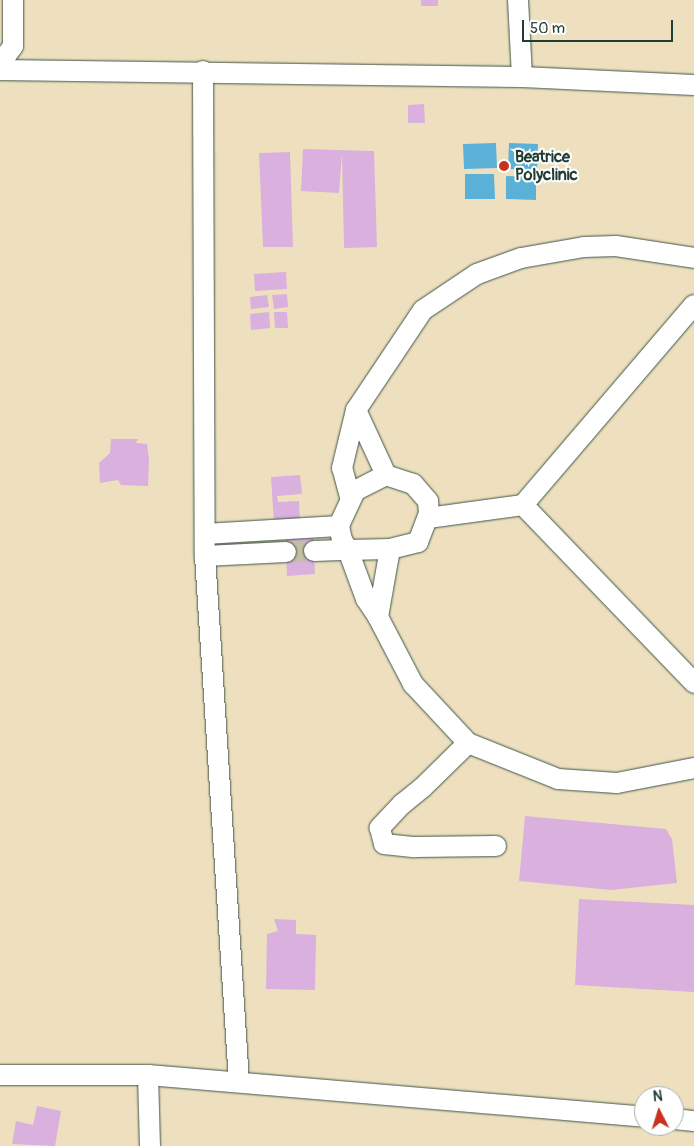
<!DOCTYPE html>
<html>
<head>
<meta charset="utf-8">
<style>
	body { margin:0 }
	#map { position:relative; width:694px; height:1146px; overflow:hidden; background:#eee0bf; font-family:Pangolin,sans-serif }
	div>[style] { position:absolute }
	.water>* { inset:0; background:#5ab0d6 }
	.building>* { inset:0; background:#d9b0de }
	.minor-tunnel>* { height:20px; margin-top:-10px; transform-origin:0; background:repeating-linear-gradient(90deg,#c5bfa3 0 20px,transparent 0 30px) }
	.roads { filter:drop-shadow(0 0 1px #3e5549) drop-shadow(0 0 1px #3e5549) }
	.minor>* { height:20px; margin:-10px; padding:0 10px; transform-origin:10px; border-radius:10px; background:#fff }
	.dots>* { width:14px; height:14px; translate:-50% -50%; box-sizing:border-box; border:2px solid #fff; border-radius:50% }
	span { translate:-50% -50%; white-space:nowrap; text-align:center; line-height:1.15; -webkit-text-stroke:4px #fff; paint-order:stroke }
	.poi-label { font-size:16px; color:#1f3d34; font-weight:700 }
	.left { translate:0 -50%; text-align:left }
	.north { position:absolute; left:634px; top:1086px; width:50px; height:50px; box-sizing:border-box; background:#fff; border:1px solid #a5b1ae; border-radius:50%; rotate:355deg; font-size:14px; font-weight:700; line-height:20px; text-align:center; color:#1f3d34 }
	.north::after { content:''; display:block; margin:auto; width:18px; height:22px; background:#c8321e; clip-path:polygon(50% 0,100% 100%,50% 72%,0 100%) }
	.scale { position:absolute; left:522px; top:20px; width:151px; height:22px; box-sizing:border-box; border:2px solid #1f3d34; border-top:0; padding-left:6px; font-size:15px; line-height:18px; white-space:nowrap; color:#1f3d34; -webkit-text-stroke:4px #fff; paint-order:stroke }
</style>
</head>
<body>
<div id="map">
	<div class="water">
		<i style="clip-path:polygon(496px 143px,497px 168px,464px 169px,463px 144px)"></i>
		<i style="clip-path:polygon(509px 143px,538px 144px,537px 169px,508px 169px)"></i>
		<i style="clip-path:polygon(465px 174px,494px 174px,495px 199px,465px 199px)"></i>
		<i style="clip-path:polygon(506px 176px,536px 177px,536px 200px,506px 199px)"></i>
	</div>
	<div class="building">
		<i style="clip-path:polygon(421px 0,438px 0,438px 6px,421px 6px)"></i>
		<i style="clip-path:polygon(424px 104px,425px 123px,408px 123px,408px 105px)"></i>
		<i style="clip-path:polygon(303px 149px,374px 151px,377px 247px,344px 248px,342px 154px,339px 193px,301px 191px)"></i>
		<i style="clip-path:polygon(290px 152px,293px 247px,263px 247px,259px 153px)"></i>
		<i style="clip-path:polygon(286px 272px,287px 289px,255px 291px,254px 274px)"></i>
		<i style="clip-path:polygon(287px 294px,288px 307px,274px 309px,272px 295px)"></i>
		<i style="clip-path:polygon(267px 295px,269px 307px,251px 309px,250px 297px)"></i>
		<i style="clip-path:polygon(269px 312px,270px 328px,251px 330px,250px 314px)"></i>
		<i style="clip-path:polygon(274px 312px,287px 312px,288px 328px,275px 328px)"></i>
		<i style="clip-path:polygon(111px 439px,138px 439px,136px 443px,147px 444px,149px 459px,148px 486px,121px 485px,118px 480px,100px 483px,99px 463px,110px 453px)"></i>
		<i style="clip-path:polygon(300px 475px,302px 494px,277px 496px,278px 502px,299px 501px,300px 522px,274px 523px,271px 477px)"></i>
		<i style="clip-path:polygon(313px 532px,315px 574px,287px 576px,285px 534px)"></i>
		<i style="clip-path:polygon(525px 816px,666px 829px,672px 839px,677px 883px,611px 890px,519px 881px)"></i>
		<i style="clip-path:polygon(579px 899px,694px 905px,694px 992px,575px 985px)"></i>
		<i style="clip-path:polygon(274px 919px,296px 920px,296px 934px,316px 935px,315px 990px,266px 989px,267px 934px,278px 931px)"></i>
		<i style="clip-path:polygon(37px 1106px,61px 1111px,55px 1146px,12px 1144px,16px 1121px,33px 1125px)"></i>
	</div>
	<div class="minor-tunnel">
		<i style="left:286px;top:552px;width:28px;rotate:-2deg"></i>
	</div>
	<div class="roads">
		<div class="minor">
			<i style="left:518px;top:0;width:77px;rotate:87deg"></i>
			<i style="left:0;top:64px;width:22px;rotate:-54deg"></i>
			<i style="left:13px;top:46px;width:46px;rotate:-90deg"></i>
			<i style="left:0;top:70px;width:522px;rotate:0.77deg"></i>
			<i style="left:522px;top:77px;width:172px;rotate:2.7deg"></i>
			<i style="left:203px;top:71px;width:485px;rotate:89.8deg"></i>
			<i style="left:205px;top:556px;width:527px;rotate:86.3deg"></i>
			<i style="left:356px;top:410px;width:72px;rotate:65.2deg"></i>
			<i style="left:355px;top:491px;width:8px;rotate:130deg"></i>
			<i style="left:350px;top:497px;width:30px;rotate:-105deg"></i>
			<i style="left:342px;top:468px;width:60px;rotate:-76.4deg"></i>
			<i style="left:356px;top:410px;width:120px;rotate:-56.2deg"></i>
			<i style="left:423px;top:310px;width:65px;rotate:-33.7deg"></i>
			<i style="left:477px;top:274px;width:47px;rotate:-20deg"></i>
			<i style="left:521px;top:258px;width:64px;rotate:-9.9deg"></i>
			<i style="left:584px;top:247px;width:32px;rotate:-2deg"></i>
			<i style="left:616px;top:246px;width:79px;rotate:8.7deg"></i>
			<i style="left:523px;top:505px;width:247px;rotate:46.1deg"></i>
			<i style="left:428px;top:518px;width:96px;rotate:-7.8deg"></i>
			<i style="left:523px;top:505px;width:263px;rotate:-49.5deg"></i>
			<i style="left:205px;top:534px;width:134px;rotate:-3.4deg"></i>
			<i style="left:314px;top:551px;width:34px;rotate:-2deg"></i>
			<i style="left:348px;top:550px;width:42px;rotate:-1.4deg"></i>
			<i style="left:390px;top:549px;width:29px;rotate:-14deg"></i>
			<i style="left:418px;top:542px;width:31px;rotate:-69deg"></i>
			<i style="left:429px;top:513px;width:12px;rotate:-95deg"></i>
			<i style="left:428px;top:501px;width:23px;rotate:-131deg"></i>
			<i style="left:413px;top:484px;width:28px;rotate:-162deg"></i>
			<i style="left:386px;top:475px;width:35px;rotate:153deg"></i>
			<i style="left:355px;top:491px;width:38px;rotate:115deg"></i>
			<i style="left:339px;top:526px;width:14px;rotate:78deg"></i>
			<i style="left:342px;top:540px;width:12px;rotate:59deg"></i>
			<i style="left:348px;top:550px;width:52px;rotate:69.8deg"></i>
			<i style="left:366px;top:599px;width:22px;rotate:56deg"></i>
			<i style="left:378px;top:617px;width:76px;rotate:62.4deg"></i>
			<i style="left:413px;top:684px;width:81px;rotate:47deg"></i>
			<i style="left:468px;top:743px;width:97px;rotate:21.8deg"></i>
			<i style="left:558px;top:779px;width:59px;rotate:3.9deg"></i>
			<i style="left:617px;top:783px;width:78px;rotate:-11deg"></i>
			<i style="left:205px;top:556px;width:81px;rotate:-2.8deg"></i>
			<i style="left:378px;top:617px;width:69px;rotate:-80deg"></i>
			<i style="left:468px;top:743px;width:64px;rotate:135.6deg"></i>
			<i style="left:422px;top:788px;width:26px;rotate:141deg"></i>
			<i style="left:402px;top:804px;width:33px;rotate:133deg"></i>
			<i style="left:380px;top:828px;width:16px;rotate:76deg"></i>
			<i style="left:384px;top:844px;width:31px;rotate:6deg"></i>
			<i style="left:415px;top:847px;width:81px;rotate:-0.7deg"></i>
			<i style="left:0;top:1075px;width:148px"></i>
			<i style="left:148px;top:1075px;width:498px;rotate:4.8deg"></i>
			<i style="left:148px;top:1075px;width:71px;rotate:88.4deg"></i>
			<i style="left:674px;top:1119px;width:20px;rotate:6deg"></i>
		</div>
	</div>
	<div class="dots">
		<i style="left:504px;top:166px;background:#c8321e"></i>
	</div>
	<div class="poi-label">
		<span class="left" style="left:515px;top:166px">Beatrice<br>Polyclinic</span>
	</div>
	<div class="north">N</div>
	<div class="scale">50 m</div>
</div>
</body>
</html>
